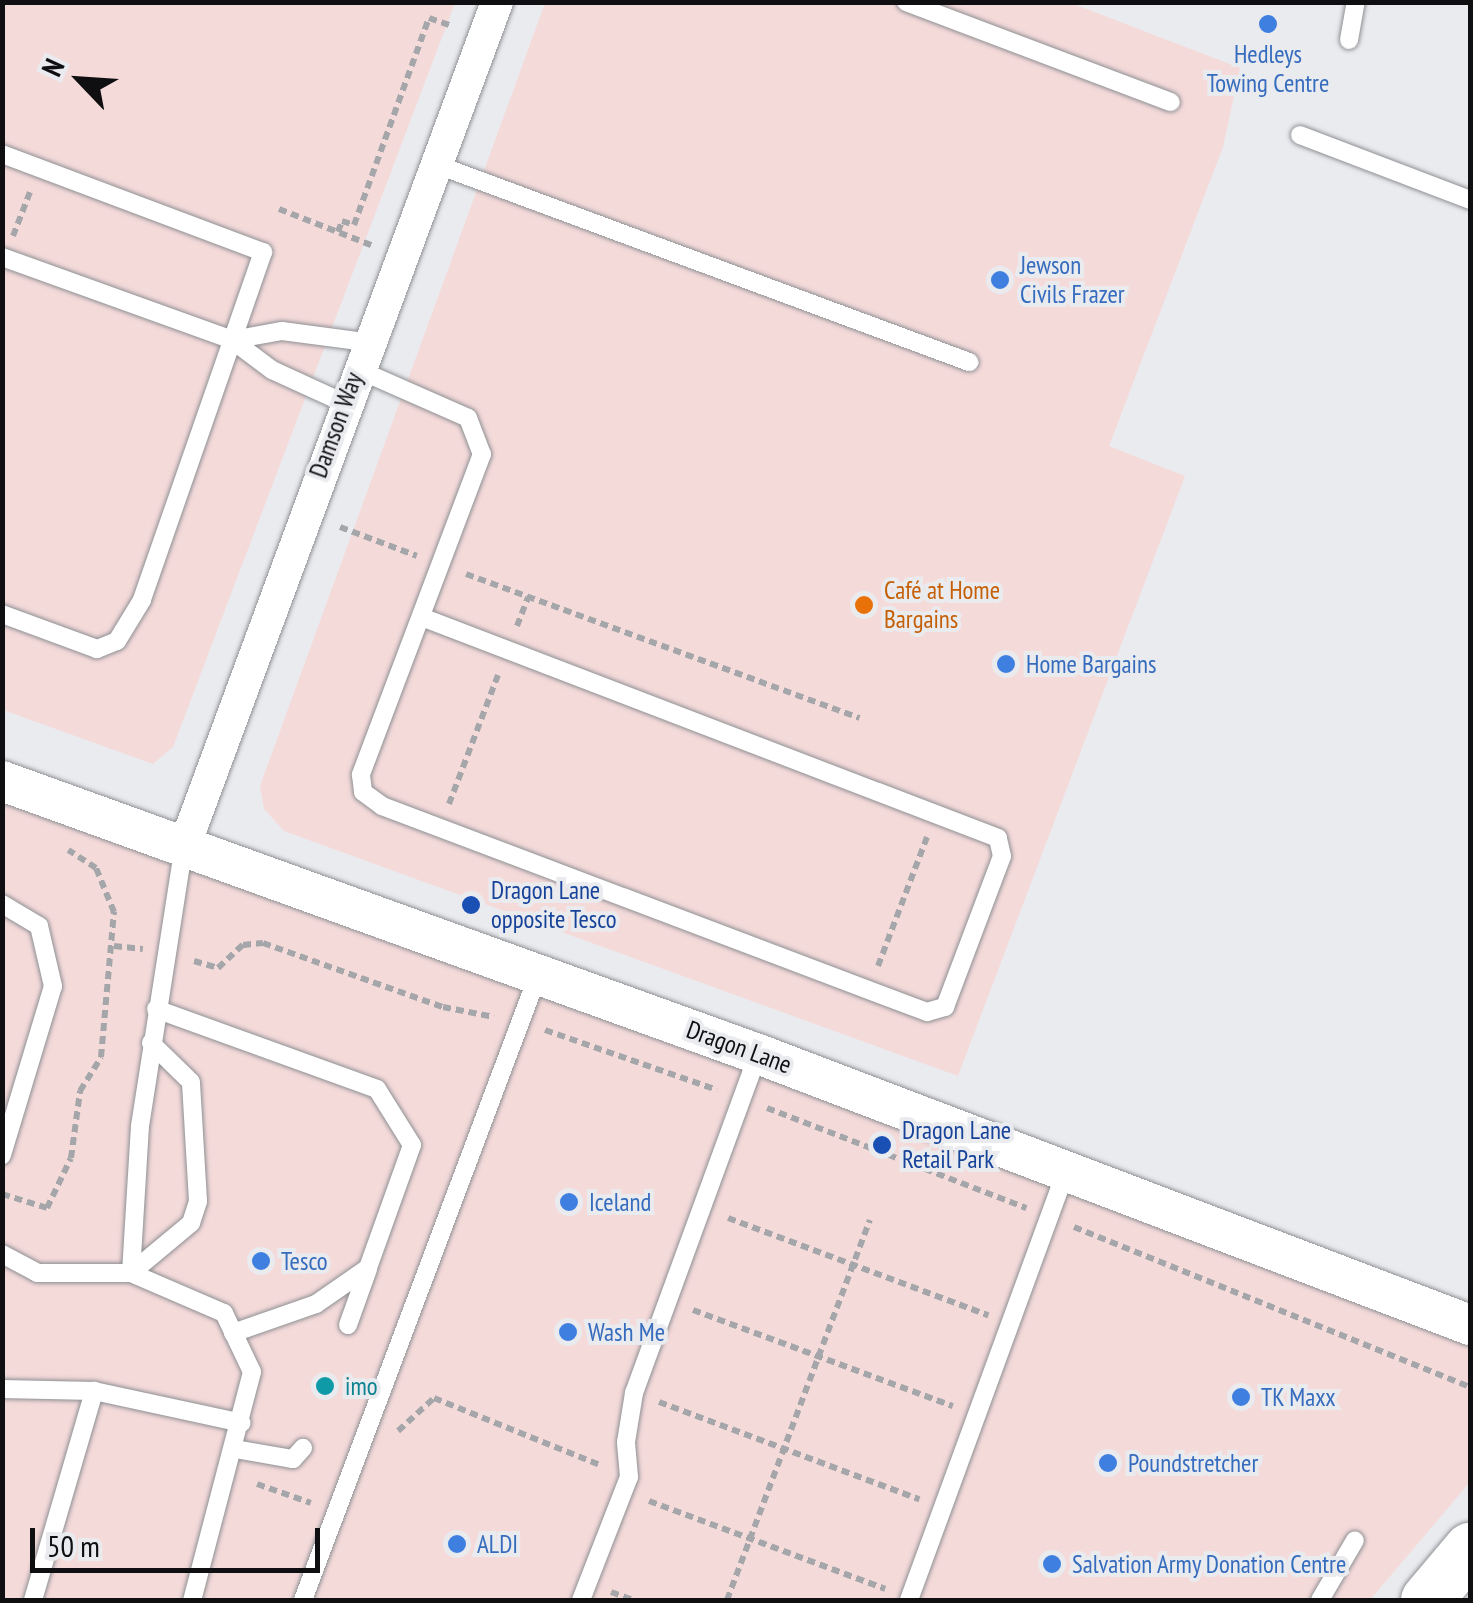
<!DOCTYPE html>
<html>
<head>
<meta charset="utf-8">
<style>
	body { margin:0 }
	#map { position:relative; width:1473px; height:1603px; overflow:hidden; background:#eaebef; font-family:"PT Sans Narrow",sans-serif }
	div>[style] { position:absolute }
	.commercial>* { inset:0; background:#f5dada }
	.path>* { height:6px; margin-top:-3px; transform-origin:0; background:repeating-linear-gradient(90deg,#a5a6a9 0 8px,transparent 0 13px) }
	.roads { filter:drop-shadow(0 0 2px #8e9094) drop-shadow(0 0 2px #8e9094) }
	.service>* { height:18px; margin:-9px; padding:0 9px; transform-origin:9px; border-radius:9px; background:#fff }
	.minor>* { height:32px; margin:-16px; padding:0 16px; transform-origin:16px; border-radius:16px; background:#fff }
	.tertiary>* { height:40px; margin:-20px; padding:0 20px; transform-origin:20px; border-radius:20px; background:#fff }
	.primary>* { height:52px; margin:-26px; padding:0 26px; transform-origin:26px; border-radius:26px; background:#fff }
	.dots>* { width:28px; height:28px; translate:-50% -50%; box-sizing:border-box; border:5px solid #eaebef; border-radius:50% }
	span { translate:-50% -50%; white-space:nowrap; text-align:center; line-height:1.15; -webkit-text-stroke:8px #eaebef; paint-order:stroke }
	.shop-label { font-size:25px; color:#366cbe }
	.left { translate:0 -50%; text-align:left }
	.street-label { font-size:25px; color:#0f0f11 }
	.food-label { font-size:25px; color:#c56008 }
	.transit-label { font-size:25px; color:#164399 }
	.culture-label { font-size:25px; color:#0d838f }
	.frame { position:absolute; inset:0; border:5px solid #0f0f11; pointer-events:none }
	.north { position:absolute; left:30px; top:30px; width:100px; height:100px; -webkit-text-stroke:8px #eaebef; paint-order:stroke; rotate:295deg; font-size:28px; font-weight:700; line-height:40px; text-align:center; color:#0f0f11 }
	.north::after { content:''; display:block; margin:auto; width:35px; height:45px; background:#0f0f11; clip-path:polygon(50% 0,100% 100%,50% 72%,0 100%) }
	.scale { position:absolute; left:30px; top:1528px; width:290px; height:45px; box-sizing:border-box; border:5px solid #0f0f11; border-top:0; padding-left:12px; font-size:30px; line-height:35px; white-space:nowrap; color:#0f0f11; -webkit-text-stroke:8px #eaebef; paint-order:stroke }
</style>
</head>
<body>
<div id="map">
	<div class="commercial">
		<i style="clip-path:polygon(3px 3px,455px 3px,173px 747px,153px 764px,3px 710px)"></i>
		<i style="clip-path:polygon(545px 3px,1071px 3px,1240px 68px,1223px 147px,1109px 446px,1185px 476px,958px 1076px,284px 831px,264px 809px,260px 786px)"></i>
		<i style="clip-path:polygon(2px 781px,1470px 1325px,1470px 1482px,1370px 1600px,3px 1600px)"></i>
	</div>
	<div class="path">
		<i style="left:279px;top:209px;width:99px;rotate:21.4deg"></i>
		<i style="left:338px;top:232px;width:12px;rotate:-70deg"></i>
		<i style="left:342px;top:221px;width:13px;rotate:18deg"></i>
		<i style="left:354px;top:225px;width:220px;rotate:-70.1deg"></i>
		<i style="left:429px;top:18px;width:24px;rotate:19deg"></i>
		<i style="left:13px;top:236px;width:47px;rotate:-68.9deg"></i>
		<i style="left:340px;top:527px;width:82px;rotate:20.6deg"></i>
		<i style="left:466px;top:574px;width:419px;rotate:20.1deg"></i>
		<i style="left:517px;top:626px;width:31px;rotate:-69deg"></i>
		<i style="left:449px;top:804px;width:138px;rotate:-69.2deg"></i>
		<i style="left:114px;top:946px;width:29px;rotate:6deg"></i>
		<i style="left:194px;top:961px;width:25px;rotate:16deg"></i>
		<i style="left:218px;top:968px;width:34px;rotate:-43deg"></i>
		<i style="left:243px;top:945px;width:20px;rotate:-6deg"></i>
		<i style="left:263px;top:943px;width:191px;rotate:19.6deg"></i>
		<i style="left:443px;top:1007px;width:52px;rotate:11.1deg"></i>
		<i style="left:878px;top:966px;width:138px;rotate:-69.2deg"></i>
		<i style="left:545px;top:1030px;width:182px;rotate:19.2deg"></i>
		<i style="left:767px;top:1108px;width:278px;rotate:21.1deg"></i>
		<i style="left:2px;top:1194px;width:47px;rotate:17.3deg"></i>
		<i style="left:47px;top:1208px;width:55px;rotate:-64.4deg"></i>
		<i style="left:71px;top:1158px;width:68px;rotate:-82.3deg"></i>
		<i style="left:80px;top:1091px;width:40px;rotate:-58deg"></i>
		<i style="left:101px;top:1057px;width:146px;rotate:-84.9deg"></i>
		<i style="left:114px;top:912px;width:48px;rotate:-112.2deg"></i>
		<i style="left:96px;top:868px;width:33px;rotate:-147deg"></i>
		<i style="left:728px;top:1218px;width:278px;rotate:20.5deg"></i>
		<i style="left:1074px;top:1227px;width:427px;rotate:22deg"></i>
		<i style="left:693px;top:1310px;width:277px;rotate:20.3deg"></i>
		<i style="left:659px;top:1402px;width:278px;rotate:20.5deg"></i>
		<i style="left:398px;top:1431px;width:49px;rotate:-42.5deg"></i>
		<i style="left:434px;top:1398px;width:179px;rotate:22deg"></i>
		<i style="left:257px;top:1484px;width:57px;rotate:19.4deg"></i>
		<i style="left:649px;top:1501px;width:252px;rotate:20.4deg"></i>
		<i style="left:611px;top:1592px;width:23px;rotate:20deg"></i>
		<i style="left:727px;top:1600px;width:406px;rotate:-69.4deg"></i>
	</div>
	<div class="roads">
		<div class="service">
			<i style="left:906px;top:2px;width:283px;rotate:20.7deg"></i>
			<i style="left:1349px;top:40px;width:39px;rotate:-80deg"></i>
			<i style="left:1300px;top:135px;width:182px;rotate:20.9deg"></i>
			<i style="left:2px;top:154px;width:279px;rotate:20.6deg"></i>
			<i style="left:263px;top:252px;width:368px;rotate:109.2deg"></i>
			<i style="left:142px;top:600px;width:48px;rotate:121.4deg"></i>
			<i style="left:117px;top:641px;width:22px;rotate:158deg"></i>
			<i style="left:97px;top:649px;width:101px;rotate:-159.8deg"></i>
			<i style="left:435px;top:164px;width:570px;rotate:20.34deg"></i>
			<i style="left:2px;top:257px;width:245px;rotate:19.8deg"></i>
			<i style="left:232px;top:340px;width:50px;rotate:36.9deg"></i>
			<i style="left:272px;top:370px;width:79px;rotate:24.6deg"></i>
			<i style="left:232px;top:340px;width:51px;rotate:-10.2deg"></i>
			<i style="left:282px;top:331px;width:85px;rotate:7.5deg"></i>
			<i style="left:357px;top:369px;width:121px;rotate:23.8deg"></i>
			<i style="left:468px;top:418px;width:39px;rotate:69deg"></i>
			<i style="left:482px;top:454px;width:343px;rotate:110.7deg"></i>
			<i style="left:361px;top:775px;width:17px;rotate:83deg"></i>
			<i style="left:363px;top:792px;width:24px;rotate:36deg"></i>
			<i style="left:382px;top:806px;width:583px;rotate:20.71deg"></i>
			<i style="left:927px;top:1012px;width:19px;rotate:-16deg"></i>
			<i style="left:945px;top:1007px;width:161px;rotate:-69.3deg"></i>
			<i style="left:1002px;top:856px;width:18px;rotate:-103deg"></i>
			<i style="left:998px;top:838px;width:615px;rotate:-159.03deg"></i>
			<i style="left:2px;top:904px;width:43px;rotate:30.7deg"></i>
			<i style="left:39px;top:926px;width:62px;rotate:76.9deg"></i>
			<i style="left:53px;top:986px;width:177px;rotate:106.8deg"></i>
			<i style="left:156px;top:1009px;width:235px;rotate:19.9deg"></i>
			<i style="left:377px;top:1089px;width:66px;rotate:58deg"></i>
			<i style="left:412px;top:1145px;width:131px;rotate:109.7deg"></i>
			<i style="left:368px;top:1268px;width:63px;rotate:145.3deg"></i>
			<i style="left:316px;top:1304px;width:88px;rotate:160.7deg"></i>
			<i style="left:2px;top:1254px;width:40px;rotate:28deg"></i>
			<i style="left:37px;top:1273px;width:94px"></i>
			<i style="left:131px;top:1273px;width:101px;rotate:23.3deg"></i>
			<i style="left:224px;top:1313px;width:65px;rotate:64.6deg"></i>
			<i style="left:252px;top:1372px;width:236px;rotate:104.7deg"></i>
			<i style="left:131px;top:1273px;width:147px;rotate:-86.5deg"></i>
			<i style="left:140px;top:1126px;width:279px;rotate:-81.1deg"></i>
			<i style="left:131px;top:1273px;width:78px;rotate:-39.8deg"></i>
			<i style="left:191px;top:1223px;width:23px;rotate:-72deg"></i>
			<i style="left:198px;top:1201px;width:119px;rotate:-93.4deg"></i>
			<i style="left:191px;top:1082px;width:56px;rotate:-135.7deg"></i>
			<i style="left:348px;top:1325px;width:59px;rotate:-70.3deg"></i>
			<i style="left:2px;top:1389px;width:92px;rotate:1.2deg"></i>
			<i style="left:94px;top:1391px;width:151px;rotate:12.2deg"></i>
			<i style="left:235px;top:1449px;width:59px;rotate:9.8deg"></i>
			<i style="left:293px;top:1459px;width:15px;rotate:-48deg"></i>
			<i style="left:33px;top:1600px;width:218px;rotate:-73.7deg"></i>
			<i style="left:303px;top:1600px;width:668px;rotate:-69.39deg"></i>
			<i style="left:581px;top:1600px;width:132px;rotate:-68.7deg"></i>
			<i style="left:629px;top:1477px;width:35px;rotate:-95deg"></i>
			<i style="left:626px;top:1442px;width:50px;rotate:-80.7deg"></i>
			<i style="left:634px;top:1393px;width:361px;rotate:-69.9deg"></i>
			<i style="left:909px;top:1600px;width:456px;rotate:-69.9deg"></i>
			<i style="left:1320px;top:1600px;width:69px;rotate:-59.7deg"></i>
		</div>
		<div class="minor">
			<i style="left:183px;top:850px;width:904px;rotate:-69.68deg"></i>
		</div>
		<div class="tertiary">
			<i style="left:2px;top:781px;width:804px;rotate:19.86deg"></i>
			<i style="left:758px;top:1054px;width:762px;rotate:20.84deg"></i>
		</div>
		<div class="primary">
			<i style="left:1427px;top:1600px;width:67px;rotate:-49.9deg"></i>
		</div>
	</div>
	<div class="dots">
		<i style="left:1268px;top:24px;background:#3f7fe0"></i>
		<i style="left:1000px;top:280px;background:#3f7fe0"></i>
		<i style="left:864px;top:605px;background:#e8710a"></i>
		<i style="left:1006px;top:664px;background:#3f7fe0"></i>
		<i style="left:471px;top:905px;background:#1a4fb4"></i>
		<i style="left:882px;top:1145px;background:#1a4fb4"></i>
		<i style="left:569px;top:1202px;background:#3f7fe0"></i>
		<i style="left:261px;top:1261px;background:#3f7fe0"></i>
		<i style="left:568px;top:1332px;background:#3f7fe0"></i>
		<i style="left:325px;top:1386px;background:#0f9aa8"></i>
		<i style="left:1241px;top:1397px;background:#3f7fe0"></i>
		<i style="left:1108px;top:1463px;background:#3f7fe0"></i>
		<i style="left:457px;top:1544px;background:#3f7fe0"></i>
		<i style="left:1052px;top:1564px;background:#3f7fe0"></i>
	</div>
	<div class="shop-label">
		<span style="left:1268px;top:69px">Hedleys<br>Towing Centre</span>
		<span class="left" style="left:1020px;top:280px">Jewson<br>Civils Frazer</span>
		<span class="left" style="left:1026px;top:664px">Home Bargains</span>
		<span class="left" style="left:589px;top:1202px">Iceland</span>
		<span class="left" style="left:281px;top:1261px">Tesco</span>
		<span class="left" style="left:588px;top:1332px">Wash Me</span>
		<span class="left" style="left:1261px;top:1397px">TK Maxx</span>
		<span class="left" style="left:1128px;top:1463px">Poundstretcher</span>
		<span class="left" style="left:477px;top:1544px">ALDI</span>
		<span class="left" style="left:1072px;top:1564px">Salvation Army Donation Centre</span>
	</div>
	<div class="street-label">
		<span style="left:336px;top:425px;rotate:-70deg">Damson Way</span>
		<span style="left:739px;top:1047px;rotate:20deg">Dragon Lane</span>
	</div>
	<div class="food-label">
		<span class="left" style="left:884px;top:605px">Café at Home<br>Bargains</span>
	</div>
	<div class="transit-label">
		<span class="left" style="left:491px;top:905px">Dragon Lane<br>opposite Tesco</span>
		<span class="left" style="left:902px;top:1145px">Dragon Lane<br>Retail Park</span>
	</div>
	<div class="culture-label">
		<span class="left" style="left:345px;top:1386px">imo</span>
	</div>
	<div class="frame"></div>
	<div class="north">N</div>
	<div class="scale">50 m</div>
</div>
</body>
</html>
